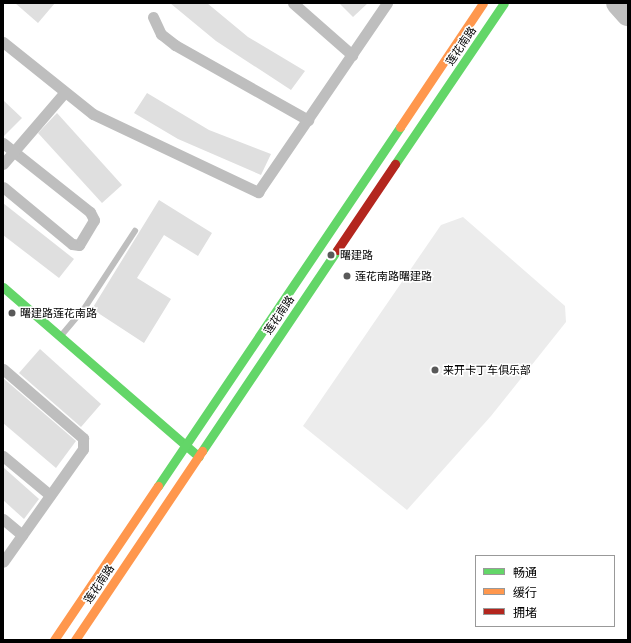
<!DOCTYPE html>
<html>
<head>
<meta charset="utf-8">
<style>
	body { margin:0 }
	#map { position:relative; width:631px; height:643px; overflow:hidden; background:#fff; font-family:"Golos Text","Noto Sans SC",sans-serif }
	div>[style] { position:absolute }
	.green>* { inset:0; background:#ececec }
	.river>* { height:24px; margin:-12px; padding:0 12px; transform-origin:12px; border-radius:12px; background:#bfbfbf }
	.building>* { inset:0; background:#dfdfdf }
	.lane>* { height:5.5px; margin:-2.75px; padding:0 2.75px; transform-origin:2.75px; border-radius:2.75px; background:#bebebe }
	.street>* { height:11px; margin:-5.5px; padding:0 5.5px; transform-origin:5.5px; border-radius:5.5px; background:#bebebe }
	.fast>* { height:9px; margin:-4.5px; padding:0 4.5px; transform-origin:4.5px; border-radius:4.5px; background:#63d668 }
	.slow>* { height:9px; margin:-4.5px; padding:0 4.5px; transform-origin:4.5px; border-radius:4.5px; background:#ff974d }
	.jam>* { height:9px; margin:-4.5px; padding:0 4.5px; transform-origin:4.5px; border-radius:4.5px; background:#b3261e }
	.dots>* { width:11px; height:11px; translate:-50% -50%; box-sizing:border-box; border:2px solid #fff; border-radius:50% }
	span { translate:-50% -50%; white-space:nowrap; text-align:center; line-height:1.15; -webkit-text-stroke:3px #fff; paint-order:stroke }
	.street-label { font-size:11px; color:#000 }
	.poi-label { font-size:11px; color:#000 }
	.left { translate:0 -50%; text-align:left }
	.frame { position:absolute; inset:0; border:4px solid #000; pointer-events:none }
	.legend { position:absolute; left:475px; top:555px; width:140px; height:72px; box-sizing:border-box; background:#fff; border:1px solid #999; margin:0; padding:5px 7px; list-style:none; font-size:12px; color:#000 }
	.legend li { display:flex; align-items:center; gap:8px; height:20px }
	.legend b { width:20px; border:1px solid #999 }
</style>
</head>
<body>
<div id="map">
	<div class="green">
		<i style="clip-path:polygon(463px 217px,565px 306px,566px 322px,491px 416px,407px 510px,303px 426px,441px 225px)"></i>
	</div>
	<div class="river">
		<i style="left:618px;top:3px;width:15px;rotate:48deg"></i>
	</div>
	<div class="building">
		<i style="clip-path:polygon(15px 3px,55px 3px,38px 23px)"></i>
		<i style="clip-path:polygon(170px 3px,207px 3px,248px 37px,305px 71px,291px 90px,216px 41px)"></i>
		<i style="clip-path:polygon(339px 3px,368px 3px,353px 17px)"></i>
		<i style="clip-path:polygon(147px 93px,209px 130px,271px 154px,261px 175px,178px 139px,134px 113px)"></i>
		<i style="clip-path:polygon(3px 100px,22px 118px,4px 136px,3px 136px)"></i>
		<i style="clip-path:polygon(57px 113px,122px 185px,102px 203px,38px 133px)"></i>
		<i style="clip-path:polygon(159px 200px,212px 233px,198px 256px,164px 235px,137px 278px,171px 299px,144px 343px,92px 309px)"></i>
		<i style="clip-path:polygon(3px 203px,74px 259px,59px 278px,3px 235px)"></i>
		<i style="clip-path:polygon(40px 349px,101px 404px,81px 427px,19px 373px)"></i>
		<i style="clip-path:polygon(3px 378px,76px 441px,56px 468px,3px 423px)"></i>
		<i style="clip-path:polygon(3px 467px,39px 499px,24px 519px,3px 500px)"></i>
	</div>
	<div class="lane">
		<i style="left:61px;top:336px;width:35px;rotate:-50deg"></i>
		<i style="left:84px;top:309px;width:93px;rotate:-56.8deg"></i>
	</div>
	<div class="street">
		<i style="left:293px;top:3px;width:79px;rotate:41.4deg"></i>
		<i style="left:153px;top:17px;width:19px;rotate:65deg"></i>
		<i style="left:161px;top:34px;width:18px;rotate:38deg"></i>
		<i style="left:175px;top:45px;width:153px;rotate:29.4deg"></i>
		<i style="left:3px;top:42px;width:115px;rotate:38.7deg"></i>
		<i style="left:93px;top:114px;width:183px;rotate:25.3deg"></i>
		<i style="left:258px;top:192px;width:229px;rotate:-55.7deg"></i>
		<i style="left:3px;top:143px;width:111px;rotate:38.4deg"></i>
		<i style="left:90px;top:212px;width:9px;rotate:63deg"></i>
		<i style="left:94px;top:220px;width:29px;rotate:121deg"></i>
		<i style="left:79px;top:245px;width:7px;rotate:-172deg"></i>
		<i style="left:72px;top:244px;width:89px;rotate:-140.4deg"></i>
		<i style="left:3px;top:164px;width:94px;rotate:-49.3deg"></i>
		<i style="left:3px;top:369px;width:106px;rotate:40.8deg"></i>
		<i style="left:83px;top:438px;width:11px;rotate:90deg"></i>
		<i style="left:83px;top:449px;width:138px;rotate:125.3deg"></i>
		<i style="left:3px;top:456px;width:61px;rotate:39.7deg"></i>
		<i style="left:3px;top:519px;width:25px;rotate:40deg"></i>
	</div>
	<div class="fast">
		<i style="left:395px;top:164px;width:194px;rotate:-55.9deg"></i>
		<i style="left:3px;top:287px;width:259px;rotate:40.9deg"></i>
		<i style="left:202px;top:451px;width:242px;rotate:-56.1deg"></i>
		<i style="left:158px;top:486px;width:433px;rotate:-56deg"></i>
	</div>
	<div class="slow">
		<i style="left:400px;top:127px;width:149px;rotate:-56.2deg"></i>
		<i style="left:54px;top:640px;width:186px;rotate:-56deg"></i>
		<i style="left:75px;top:640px;width:228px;rotate:-56.1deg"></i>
	</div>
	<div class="jam">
		<i style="left:337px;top:250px;width:104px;rotate:-56deg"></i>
	</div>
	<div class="dots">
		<i style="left:331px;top:255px;background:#595959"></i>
		<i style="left:347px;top:276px;background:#595959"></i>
		<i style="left:12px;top:313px;background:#595959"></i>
		<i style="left:435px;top:370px;background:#595959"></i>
	</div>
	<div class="street-label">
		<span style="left:461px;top:46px;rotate:-56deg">莲花南路</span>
		<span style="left:279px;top:315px;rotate:-56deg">莲花南路</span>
		<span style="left:99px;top:584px;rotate:-56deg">莲花南路</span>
	</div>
	<div class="poi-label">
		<span class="left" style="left:340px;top:255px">曙建路</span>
		<span class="left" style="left:355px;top:276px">莲花南路曙建路</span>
		<span class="left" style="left:20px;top:313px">曙建路莲花南路</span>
		<span class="left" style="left:443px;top:370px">来开卡丁车俱乐部</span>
	</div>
	<div class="frame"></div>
	<ul class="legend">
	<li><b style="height:5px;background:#63d668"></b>畅通</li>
	<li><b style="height:5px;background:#ff974d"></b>缓行</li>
	<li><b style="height:5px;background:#b3261e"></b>拥堵</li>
	</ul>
</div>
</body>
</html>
